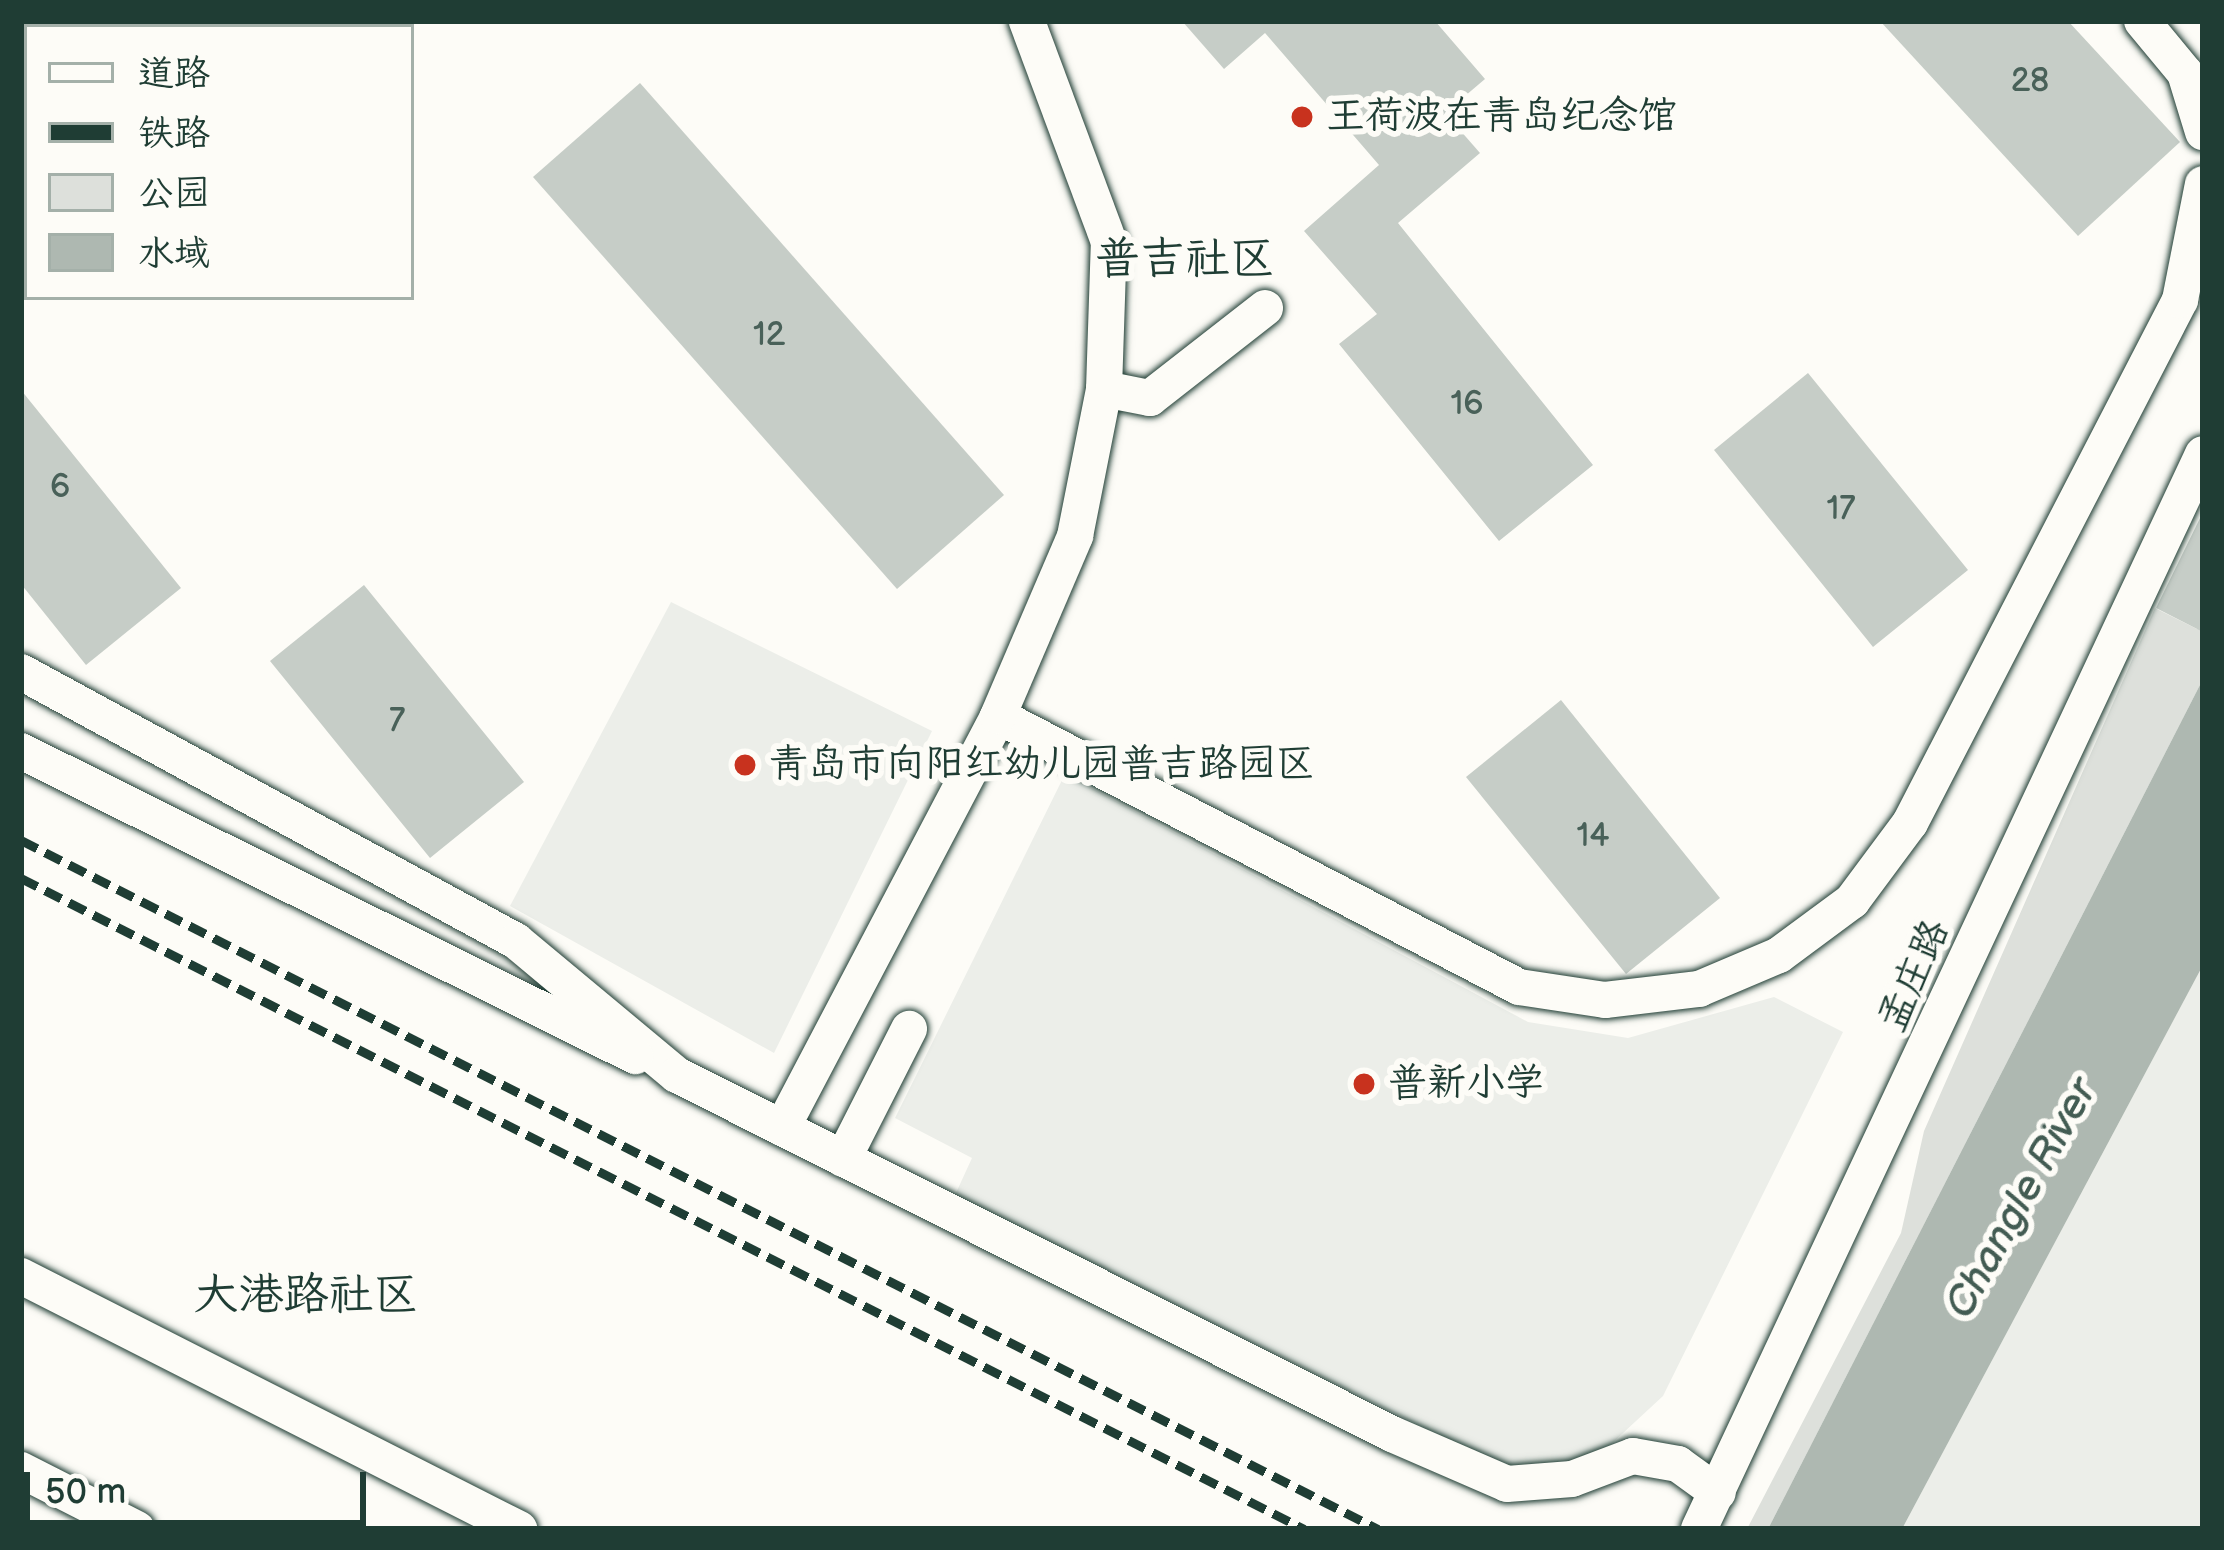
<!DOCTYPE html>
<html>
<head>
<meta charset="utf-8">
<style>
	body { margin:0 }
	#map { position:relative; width:2224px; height:1550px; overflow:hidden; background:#fdfcf7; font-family:"Balsamiq Sans","LXGW WenKai TC",sans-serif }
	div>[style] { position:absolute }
	.built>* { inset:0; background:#eceee9 }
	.green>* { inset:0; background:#dde0db }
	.water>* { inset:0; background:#aeb8b1 }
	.building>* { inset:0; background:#c6cdc7 }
	.roads { filter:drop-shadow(0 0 3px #1f3d34) drop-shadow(0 0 3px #1f3d34) }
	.minor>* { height:36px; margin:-18px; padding:0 18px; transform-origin:18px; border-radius:18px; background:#fdfcf7 }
	.rail>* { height:9px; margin-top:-4.5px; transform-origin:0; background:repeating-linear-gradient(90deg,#1f3d34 0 18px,transparent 0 27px) }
	.dots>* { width:33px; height:33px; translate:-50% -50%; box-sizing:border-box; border:6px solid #fdfcf7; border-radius:50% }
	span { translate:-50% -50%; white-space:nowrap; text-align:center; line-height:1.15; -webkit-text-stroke:12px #fdfcf7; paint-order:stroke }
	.number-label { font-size:33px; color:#496159 }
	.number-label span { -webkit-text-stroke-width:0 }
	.poi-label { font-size:39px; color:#1f3d34 }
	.left { translate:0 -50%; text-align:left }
	.street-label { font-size:39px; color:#1f3d34 }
	.water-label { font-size:42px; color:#435c53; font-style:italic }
	.quarter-label { font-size:45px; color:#1f3d34 }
	.frame { position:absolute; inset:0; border:24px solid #1f3d34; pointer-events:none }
	.legend { position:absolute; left:24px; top:24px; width:390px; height:276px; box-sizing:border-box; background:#fdfcf7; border:3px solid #a4b0a9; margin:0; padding:15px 21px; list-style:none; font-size:36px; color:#1f3d34 }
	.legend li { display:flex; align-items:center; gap:24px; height:60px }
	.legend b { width:60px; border:3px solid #a4b0a9 }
	.scale { position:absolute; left:24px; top:1472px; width:342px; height:54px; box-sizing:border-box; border:6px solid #1f3d34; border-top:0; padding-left:15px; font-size:36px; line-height:42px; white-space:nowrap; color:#1f3d34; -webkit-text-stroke:9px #fdfcf7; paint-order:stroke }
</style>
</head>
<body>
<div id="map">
	<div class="built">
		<i style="clip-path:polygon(671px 602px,932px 731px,774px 1053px,510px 906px)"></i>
		<i style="clip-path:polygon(1065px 774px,1528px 1022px,1628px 1038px,1774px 997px,1843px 1032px,1663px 1396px,1609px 1446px,1546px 1471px,1506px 1468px,955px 1195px,972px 1158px,895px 1118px)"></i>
		<i style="clip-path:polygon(2203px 965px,2203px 1529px,1902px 1529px)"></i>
	</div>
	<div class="green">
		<i style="clip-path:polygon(2155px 608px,2197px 629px,2203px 619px,2203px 679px,1768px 1529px,1747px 1529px,1901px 1233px,1924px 1131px)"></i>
	</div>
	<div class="water">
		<i style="clip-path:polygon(2203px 679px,2203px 965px,1902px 1529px,1768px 1529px)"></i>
	</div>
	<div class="building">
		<i style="clip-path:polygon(1182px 21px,1435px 21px,1485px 79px,1445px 113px,1480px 153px,1398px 223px,1593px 465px,1499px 541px,1339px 344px,1377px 314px,1304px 231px,1379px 165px,1265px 33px,1224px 69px)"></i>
		<i style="clip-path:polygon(1880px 21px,2068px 21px,2180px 142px,2078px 236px)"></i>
		<i style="clip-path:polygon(640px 83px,1004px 495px,897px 589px,533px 177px)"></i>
		<i style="clip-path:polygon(1808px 373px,1968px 570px,1873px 647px,1714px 450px)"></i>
		<i style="clip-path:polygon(21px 390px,181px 588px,86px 665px,21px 584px)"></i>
		<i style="clip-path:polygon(2203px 512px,2203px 632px,2156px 608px)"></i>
		<i style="clip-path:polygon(364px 585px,524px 782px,430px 858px,270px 661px)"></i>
		<i style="clip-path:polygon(1561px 700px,1720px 898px,1626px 974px,1466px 777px)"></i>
	</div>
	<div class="roads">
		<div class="minor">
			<i style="left:2142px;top:21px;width:67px;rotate:50.4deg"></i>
			<i style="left:2185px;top:73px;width:62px;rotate:73deg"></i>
			<i style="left:1104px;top:389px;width:47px;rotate:11.1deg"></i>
			<i style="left:1150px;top:398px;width:146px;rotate:-38deg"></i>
			<i style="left:21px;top:672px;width:563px;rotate:28.52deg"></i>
			<i style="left:516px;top:941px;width:209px;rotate:39.8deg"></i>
			<i style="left:677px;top:1075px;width:800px;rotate:26.66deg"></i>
			<i style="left:1392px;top:1434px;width:125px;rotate:23.5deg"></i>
			<i style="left:1507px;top:1484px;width:65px;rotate:-4.4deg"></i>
			<i style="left:1572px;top:1479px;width:65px;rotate:-20.7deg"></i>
			<i style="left:1633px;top:1456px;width:46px;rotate:10.1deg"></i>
			<i style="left:1678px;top:1464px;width:49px;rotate:35.9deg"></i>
			<i style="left:998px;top:716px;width:587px;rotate:27.48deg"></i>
			<i style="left:1519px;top:987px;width:87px;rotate:8.6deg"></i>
			<i style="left:1605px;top:1000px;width:95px;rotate:-6.7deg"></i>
			<i style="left:1699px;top:989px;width:87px;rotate:-23deg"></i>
			<i style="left:1779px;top:955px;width:91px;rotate:-36.5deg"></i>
			<i style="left:1852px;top:901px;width:97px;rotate:-53.4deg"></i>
			<i style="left:1910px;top:823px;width:589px;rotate:-62.69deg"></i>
			<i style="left:2180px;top:300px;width:118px;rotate:-78.8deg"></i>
			<i style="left:21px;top:751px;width:686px;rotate:26.42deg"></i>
			<i style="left:782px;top:1128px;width:465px;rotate:-62.3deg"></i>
			<i style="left:998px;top:716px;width:196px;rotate:-66.8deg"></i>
			<i style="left:1075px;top:536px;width:150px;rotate:-78.8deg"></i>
			<i style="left:1104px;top:389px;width:147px;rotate:-88.1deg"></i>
			<i style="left:1109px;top:242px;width:236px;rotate:-110.4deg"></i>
			<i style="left:843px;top:1159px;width:146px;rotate:-63.1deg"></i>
			<i style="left:21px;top:1276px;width:559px;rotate:26.93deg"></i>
			<i style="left:21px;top:1470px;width:130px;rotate:27deg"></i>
			<i style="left:1699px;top:1529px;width:1187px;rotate:-64.88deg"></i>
		</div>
	</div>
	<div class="rail">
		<i style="left:21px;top:840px;width:1522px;rotate:26.92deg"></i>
		<i style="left:21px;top:878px;width:1439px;rotate:26.9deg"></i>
	</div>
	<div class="dots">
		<i style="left:1302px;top:117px;background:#c8321e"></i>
		<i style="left:745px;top:765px;background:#c8321e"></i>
		<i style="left:1364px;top:1084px;background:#c8321e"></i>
	</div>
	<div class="number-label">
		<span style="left:2030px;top:82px">28</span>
		<span style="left:769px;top:336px">12</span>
		<span style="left:1467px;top:405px">16</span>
		<span style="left:60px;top:488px">6</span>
		<span style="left:1841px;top:510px">17</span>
		<span style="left:397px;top:722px">7</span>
		<span style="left:1593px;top:837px">14</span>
	</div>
	<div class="poi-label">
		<span class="left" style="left:1326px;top:117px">王荷波在青岛纪念馆</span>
		<span class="left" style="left:769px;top:765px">青岛市向阳红幼儿园普吉路园区</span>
		<span class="left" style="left:1388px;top:1084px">普新小学</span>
	</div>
	<div class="street-label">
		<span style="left:1915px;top:976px;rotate:-66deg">孟庄路</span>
	</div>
	<div class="water-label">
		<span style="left:2022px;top:1199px;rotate:-61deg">Changle River</span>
	</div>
	<div class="quarter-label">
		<span style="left:1185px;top:260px">普吉社区</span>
		<span style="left:306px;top:1296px">大港路社区</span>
	</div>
	<div class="frame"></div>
	<ul class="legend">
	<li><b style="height:15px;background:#fdfcf7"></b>道路</li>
	<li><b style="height:15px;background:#1f3d34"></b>铁路</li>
	<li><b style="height:33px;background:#dde0db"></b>公园</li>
	<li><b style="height:33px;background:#aeb8b1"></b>水域</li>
	</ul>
	<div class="scale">50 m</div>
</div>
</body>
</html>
